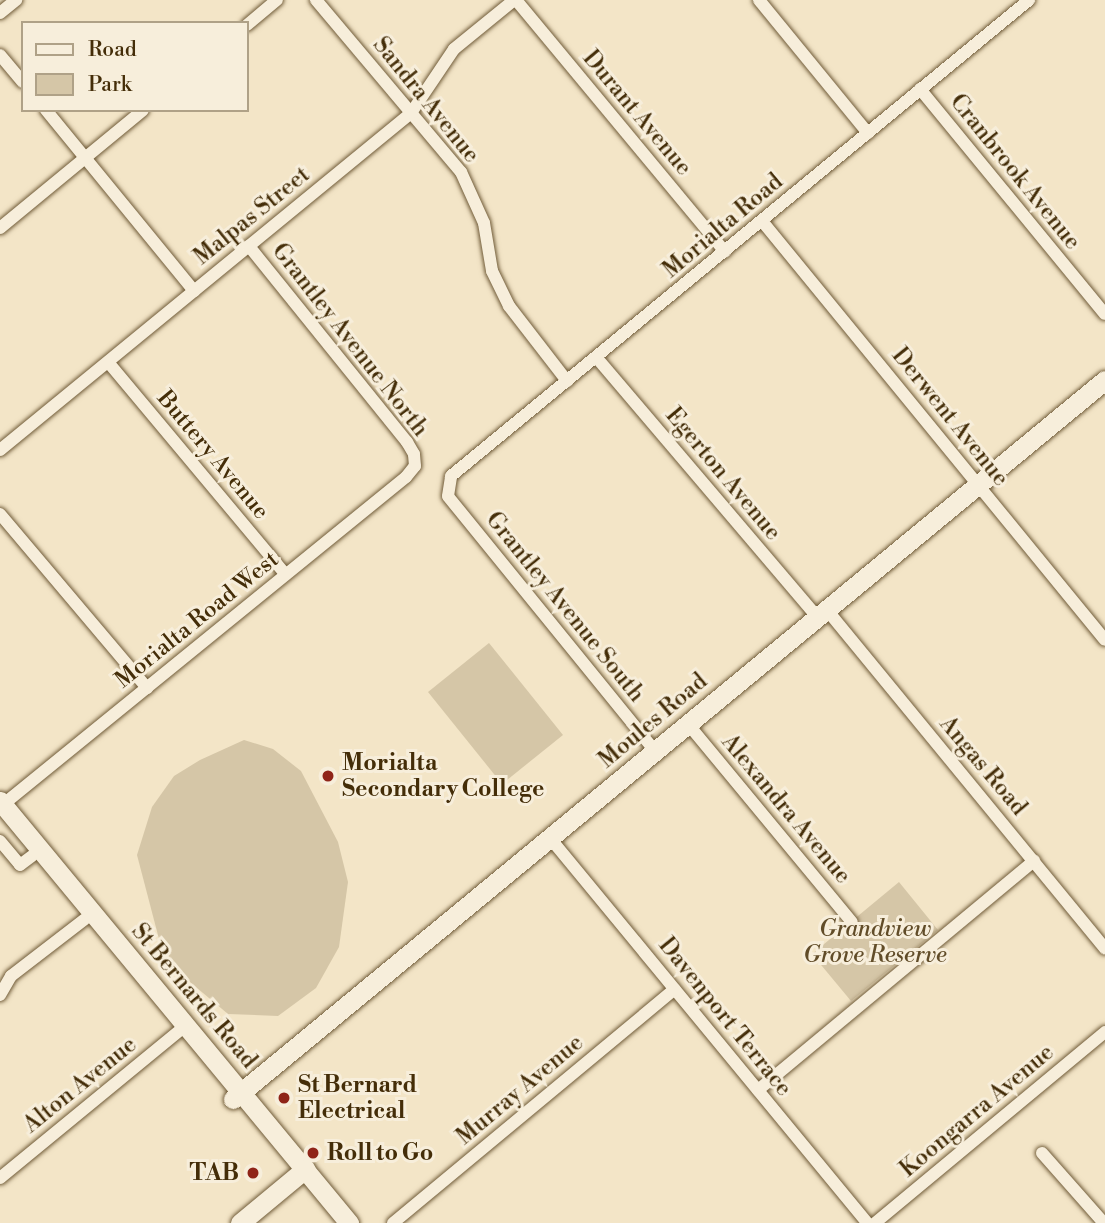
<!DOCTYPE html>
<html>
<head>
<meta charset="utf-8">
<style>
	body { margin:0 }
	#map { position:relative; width:1105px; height:1223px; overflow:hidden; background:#f3e5c7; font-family:"Libre Bodoni",serif }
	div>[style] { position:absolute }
	.green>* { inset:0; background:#d5c6a7 }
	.roads { filter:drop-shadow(0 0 2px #705b38) drop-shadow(0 0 2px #705b38) }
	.street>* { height:12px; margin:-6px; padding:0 6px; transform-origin:6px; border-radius:6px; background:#f7eedb }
	.secondary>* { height:19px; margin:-9.5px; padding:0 9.5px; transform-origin:9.5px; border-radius:9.5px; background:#f7eedb }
	.dots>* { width:19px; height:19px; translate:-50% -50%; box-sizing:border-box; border:4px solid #f7eedb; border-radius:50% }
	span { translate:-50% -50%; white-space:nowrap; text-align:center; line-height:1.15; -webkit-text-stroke:6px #f7eedb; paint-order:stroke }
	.street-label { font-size:23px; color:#442d08 }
	.poi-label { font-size:23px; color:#442d08; font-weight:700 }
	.left { translate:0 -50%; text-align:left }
	.right { translate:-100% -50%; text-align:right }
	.park-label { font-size:23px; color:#614c28; font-style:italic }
	.legend { position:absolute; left:21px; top:21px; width:228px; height:91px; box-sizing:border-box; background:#f7eedb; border:2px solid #afa187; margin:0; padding:9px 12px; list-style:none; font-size:21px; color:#442d08 }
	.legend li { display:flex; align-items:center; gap:14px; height:35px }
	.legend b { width:35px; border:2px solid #afa187 }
</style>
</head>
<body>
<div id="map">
	<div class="green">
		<i style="clip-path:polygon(489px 643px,563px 735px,502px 784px,428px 692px)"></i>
		<i style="clip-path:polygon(244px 740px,273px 749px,301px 771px,338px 842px,348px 882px,339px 947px,316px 988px,278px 1016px,228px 1014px,178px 972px,159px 939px,137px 855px,152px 807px,174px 776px,200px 760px)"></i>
		<i style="clip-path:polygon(899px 882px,938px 930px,851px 1001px,812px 954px)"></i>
	</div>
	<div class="roads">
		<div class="street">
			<i style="left:316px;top:0;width:225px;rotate:49.9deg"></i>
			<i style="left:461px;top:172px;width:56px;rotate:65.7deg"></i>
			<i style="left:484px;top:223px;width:49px;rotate:80.5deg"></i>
			<i style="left:492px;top:271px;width:39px;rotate:64deg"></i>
			<i style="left:509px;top:306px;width:95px;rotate:52.3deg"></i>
			<i style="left:516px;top:0;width:327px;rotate:50.3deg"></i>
			<i style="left:759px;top:0;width:172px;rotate:50.7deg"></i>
			<i style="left:0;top:13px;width:21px;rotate:-39deg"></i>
			<i style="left:247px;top:25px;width:39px;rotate:-40deg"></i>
			<i style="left:0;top:55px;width:35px;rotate:50deg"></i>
			<i style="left:920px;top:89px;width:291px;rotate:50.6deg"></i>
			<i style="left:46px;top:110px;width:234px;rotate:50.7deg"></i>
			<i style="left:762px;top:221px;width:541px;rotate:50.7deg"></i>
			<i style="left:0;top:228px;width:185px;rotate:-39.5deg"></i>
			<i style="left:596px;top:357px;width:341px;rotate:49.6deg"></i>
			<i style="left:108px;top:362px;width:276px;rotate:50.1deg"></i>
			<i style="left:0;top:450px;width:531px;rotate:-39.35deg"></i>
			<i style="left:411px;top:113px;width:77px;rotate:-56.1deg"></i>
			<i style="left:454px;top:49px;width:77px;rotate:-39.2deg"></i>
			<i style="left:0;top:514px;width:228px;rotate:49.8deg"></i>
			<i style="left:827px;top:610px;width:438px;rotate:50.6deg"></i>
			<i style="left:688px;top:724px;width:257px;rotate:50.4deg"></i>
			<i style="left:655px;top:751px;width:328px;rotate:-129.1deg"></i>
			<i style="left:448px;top:496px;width:20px;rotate:-81deg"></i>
			<i style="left:451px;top:476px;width:749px;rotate:-39.47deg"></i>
			<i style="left:0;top:807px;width:523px;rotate:-39.1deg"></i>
			<i style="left:406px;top:477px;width:14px;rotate:-51deg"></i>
			<i style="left:415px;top:466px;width:12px;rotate:-95deg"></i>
			<i style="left:414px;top:454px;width:14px;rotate:-120deg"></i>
			<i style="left:407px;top:442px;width:252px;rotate:-128.9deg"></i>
			<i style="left:550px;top:838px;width:499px;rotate:50.5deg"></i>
			<i style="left:0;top:841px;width:31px;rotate:50deg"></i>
			<i style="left:20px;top:865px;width:15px;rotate:-37deg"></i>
			<i style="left:0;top:995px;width:22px;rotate:-60deg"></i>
			<i style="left:11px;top:976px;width:93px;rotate:-37.6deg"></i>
			<i style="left:758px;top:1090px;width:359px;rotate:-39.7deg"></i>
			<i style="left:1042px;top:1153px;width:94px;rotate:48.5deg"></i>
			<i style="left:0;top:1178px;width:241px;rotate:-39.4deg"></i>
			<i style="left:393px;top:1223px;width:366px;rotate:-39.7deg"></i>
			<i style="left:875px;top:1223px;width:299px;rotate:-39.7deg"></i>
		</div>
		<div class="secondary">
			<i style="left:0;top:801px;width:548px;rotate:50.41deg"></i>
			<i style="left:233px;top:1099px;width:1130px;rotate:-39.51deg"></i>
			<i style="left:240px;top:1223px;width:85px;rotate:-39.7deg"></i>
		</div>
	</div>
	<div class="dots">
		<i style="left:328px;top:776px;background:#8f2418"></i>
		<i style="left:284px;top:1098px;background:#8f2418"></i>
		<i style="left:313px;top:1153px;background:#8f2418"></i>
		<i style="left:253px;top:1173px;background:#8f2418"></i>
	</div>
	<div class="street-label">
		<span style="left:426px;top:100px;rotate:51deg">Sandra Avenue</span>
		<span style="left:637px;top:113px;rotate:50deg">Durant Avenue</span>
		<span style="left:1015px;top:172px;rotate:51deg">Cranbrook Avenue</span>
		<span style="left:252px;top:216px;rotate:-39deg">Malpas Street</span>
		<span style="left:723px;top:226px;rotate:-40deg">Morialta Road</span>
		<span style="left:350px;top:340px;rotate:52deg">Grantley Avenue North</span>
		<span style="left:950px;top:417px;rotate:51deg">Derwent Avenue</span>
		<span style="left:213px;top:455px;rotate:50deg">Buttery Avenue</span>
		<span style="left:723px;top:474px;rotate:50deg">Egerton Avenue</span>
		<span style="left:565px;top:607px;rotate:51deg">Grantley Avenue South</span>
		<span style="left:197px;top:620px;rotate:-39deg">Morialta Road West</span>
		<span style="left:653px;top:721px;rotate:-40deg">Moules Road</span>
		<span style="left:983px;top:766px;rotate:50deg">Angas Road</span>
		<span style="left:786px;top:809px;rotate:50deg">Alexandra Avenue</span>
		<span style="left:194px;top:996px;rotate:50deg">St Bernards Road</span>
		<span style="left:725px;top:1017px;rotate:51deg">Davenport Terrace</span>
		<span style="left:80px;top:1085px;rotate:-39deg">Alton Avenue</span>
		<span style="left:520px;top:1090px;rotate:-40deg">Murray Avenue</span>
		<span style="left:977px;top:1111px;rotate:-40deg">Koongarra Avenue</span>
	</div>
	<div class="poi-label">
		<span class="left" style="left:342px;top:776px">Morialta<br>Secondary College</span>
		<span class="left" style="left:298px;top:1098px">St Bernard<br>Electrical</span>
		<span class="left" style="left:327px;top:1153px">Roll to Go</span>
		<span class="right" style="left:239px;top:1173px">TAB</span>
	</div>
	<div class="park-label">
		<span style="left:875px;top:942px">Grandview<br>Grove Reserve</span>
	</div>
	<ul class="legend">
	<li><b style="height:9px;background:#f7eedb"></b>Road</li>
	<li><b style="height:19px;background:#d5c6a7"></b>Park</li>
	</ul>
</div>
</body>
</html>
